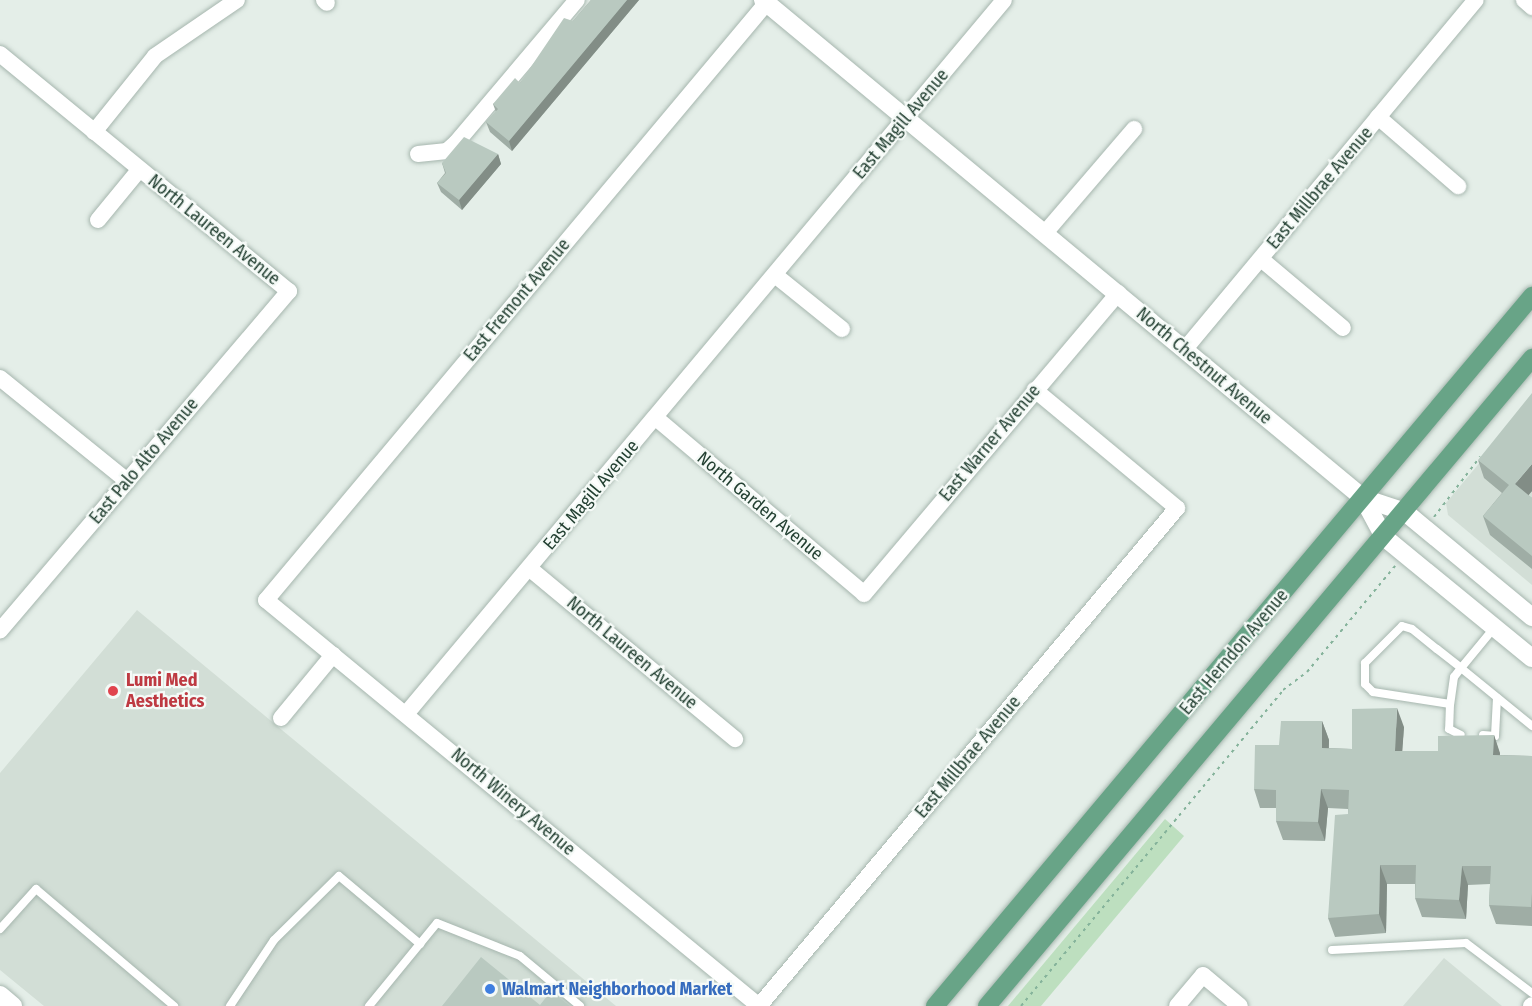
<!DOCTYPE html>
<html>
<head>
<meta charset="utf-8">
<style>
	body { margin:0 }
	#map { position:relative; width:1532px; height:1006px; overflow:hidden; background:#e4eee8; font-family:"Fira Sans Condensed",sans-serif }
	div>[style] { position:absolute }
	.built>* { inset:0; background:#d2ded6 }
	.green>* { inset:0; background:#bddfbf }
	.path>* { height:2px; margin-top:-1px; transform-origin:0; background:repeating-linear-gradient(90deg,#84b29a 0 3px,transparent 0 7.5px) }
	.roads { filter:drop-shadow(0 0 2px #a6b6ae) drop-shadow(0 0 2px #a6b6ae) }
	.service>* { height:8px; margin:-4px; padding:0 4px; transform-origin:4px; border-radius:4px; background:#fff }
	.minor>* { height:16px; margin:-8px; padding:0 8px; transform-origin:8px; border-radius:8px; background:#fff }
	.tertiary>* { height:18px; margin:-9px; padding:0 9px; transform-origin:9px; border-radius:9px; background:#fff }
	.secondary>* { height:18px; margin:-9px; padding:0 9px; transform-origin:9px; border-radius:9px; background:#fff }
	.primary>* { height:18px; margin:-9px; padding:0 9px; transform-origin:9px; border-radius:9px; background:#68a487 }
	.wall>* { inset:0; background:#9fada5 }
	.shaded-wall>* { inset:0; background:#828d86 }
	.building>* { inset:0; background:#b9c9c0 }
	.dots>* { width:16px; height:16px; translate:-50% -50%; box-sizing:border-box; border:3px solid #f5faf7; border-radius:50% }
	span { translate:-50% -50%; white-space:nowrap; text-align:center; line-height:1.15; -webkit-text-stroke:4.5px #f5faf7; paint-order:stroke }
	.street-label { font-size:18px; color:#234032 }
	.health-label { font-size:18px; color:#be3a42; font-weight:700 }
	.left { translate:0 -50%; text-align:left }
	.shop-label { font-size:18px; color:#366cbe; font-weight:700 }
</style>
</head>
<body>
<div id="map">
	<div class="built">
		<i style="clip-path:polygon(1532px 400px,1532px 585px,1448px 515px,1446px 503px)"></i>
		<i style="clip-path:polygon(137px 610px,288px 735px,616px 1006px,44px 1006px,0 970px,0 773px)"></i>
		<i style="clip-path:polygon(1444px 958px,1502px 1006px,1403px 1006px)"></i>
	</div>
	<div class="green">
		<i style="clip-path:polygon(1165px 819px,1184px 836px,1041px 1006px,1008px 1006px)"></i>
	</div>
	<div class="path">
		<i style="left:1434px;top:517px;width:76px;rotate:-52.5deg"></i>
		<i style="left:1021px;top:1006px;width:410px;rotate:-50.3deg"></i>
		<i style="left:1283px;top:690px;width:30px;rotate:-37deg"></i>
		<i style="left:1307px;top:672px;width:138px;rotate:-50.3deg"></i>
	</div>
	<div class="roads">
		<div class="service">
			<i style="left:1494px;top:628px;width:52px;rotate:129.5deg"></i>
			<i style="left:1461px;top:668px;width:11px;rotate:128deg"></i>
			<i style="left:1454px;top:677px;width:27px;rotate:98deg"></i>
			<i style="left:1450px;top:704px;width:78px;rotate:-171.1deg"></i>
			<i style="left:1373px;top:692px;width:11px;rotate:-135deg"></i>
			<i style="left:1365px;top:684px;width:21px;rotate:-90deg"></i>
			<i style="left:1365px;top:663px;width:52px;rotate:-45deg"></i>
			<i style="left:1402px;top:626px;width:10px;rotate:17deg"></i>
			<i style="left:1412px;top:629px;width:32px;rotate:39deg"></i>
			<i style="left:1437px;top:649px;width:31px;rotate:38deg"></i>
			<i style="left:1461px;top:668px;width:92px;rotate:39.2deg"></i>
			<i style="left:1450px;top:704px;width:25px;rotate:92deg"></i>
			<i style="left:1449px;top:729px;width:13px;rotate:27deg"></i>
			<i style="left:1483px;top:735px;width:12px;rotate:5deg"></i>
			<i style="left:1495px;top:736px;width:38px;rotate:-87deg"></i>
			<i style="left:0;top:929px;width:54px;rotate:-48deg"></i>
			<i style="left:36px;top:889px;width:181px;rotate:40.3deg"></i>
			<i style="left:1332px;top:950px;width:134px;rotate:-3deg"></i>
			<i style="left:1466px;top:943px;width:83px;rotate:37.1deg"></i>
			<i style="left:230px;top:1006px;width:79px;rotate:-56.3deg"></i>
			<i style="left:274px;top:940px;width:91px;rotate:-44.6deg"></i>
			<i style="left:339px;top:876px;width:106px;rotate:40deg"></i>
			<i style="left:369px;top:1006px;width:107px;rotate:-50.7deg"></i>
			<i style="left:437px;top:923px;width:89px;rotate:21.7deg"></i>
			<i style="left:520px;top:956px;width:78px;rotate:39.8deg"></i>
		</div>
		<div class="minor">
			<i style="left:324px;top:0;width:4px;rotate:45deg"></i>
			<i style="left:769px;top:0;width:783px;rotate:129.97deg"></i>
			<i style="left:266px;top:600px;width:639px;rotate:39.47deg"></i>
			<i style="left:759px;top:1006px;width:650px;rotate:-49.99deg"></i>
			<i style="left:1177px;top:508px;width:185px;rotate:-140.3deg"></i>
			<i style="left:1524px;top:0;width:11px;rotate:41deg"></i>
			<i style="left:0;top:54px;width:374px;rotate:39.4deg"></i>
			<i style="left:289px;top:291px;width:446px;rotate:130.4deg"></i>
			<i style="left:1378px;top:117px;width:106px;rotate:40.8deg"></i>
			<i style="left:94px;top:132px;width:97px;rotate:-51.2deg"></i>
			<i style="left:155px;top:56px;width:99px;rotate:-34.3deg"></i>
			<i style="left:418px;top:154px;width:29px;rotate:-6deg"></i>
			<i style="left:447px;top:151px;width:12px;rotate:-42deg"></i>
			<i style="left:456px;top:143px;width:187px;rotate:-49.8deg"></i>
			<i style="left:98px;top:220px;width:65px;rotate:-50.6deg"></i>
			<i style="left:1045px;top:233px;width:137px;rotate:-49.4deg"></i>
			<i style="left:1261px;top:259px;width:107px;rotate:40.1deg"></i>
			<i style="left:775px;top:275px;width:86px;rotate:38.9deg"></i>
			<i style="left:1185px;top:349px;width:454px;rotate:-50.2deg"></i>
			<i style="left:0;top:378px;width:164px;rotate:39deg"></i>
			<i style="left:656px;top:418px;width:272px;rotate:40.2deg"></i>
			<i style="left:864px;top:594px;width:394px;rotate:-49.8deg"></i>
			<i style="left:529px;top:568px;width:268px;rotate:39.7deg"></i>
			<i style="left:406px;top:714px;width:931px;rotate:-50.05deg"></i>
			<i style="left:281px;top:718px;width:82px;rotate:-50.5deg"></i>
			<i style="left:1177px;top:1006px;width:40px;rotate:-50deg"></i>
			<i style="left:1203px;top:975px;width:48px;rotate:40deg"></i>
			<i style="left:1531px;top:1006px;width:1px;rotate:-45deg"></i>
		</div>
		<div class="tertiary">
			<i style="left:763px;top:0;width:780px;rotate:39.69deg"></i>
		</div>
		<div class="secondary">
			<i style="left:1363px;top:498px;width:44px;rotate:61.7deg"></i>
			<i style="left:1384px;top:537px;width:191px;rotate:39.3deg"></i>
			<i style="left:1363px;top:498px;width:44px;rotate:18.4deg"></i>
			<i style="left:1405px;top:512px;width:165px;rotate:39.6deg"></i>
			<i style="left:0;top:995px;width:17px;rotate:40deg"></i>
		</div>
		<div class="primary">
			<i style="left:935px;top:1006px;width:928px;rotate:-49.94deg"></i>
			<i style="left:987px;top:1006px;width:847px;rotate:-49.93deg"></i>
		</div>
	</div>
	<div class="wall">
		<i style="clip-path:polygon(591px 0,639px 0,512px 151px,490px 132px,486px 122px,496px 112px,493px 104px,520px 83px)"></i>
		<i style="clip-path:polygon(498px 154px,501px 164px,462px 210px,441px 192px,437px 183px,445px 173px,442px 163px)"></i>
		<i style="clip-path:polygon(1478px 460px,1532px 491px,1528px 495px,1532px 498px,1532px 569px,1490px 535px,1483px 516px,1502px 493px,1484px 478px)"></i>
		<i style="clip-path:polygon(1322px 721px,1329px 740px,1329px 748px,1352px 749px,1404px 727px,1402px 751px,1438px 751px,1494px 735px,1500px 755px,1532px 756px,1532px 926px,1496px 924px,1489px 905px,1490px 884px,1468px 885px,1466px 919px,1422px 917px,1415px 898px,1415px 884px,1387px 884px,1386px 933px,1335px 937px,1328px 918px,1348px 814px,1348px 809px,1328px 808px,1325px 841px,1283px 840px,1276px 821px,1276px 808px,1260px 808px,1254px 789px,1279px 745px)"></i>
	</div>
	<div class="shaded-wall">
		<i style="clip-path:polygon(627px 0,639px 0,512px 151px,509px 141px)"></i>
		<i style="clip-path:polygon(498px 154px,501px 164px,462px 210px,459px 200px)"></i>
		<i style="clip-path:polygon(1532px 464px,1532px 491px,1522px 503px,1515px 484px)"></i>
		<i style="clip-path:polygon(1397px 708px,1404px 727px,1401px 769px,1395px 751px)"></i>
		<i style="clip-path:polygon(1322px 721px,1329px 740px,1328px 767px,1322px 748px)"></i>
		<i style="clip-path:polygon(1494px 735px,1500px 753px,1499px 773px,1493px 755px)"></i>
		<i style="clip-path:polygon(1321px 789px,1328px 808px,1325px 841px,1318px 822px)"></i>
		<i style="clip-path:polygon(1380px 865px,1387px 884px,1386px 933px,1379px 914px)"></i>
		<i style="clip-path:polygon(1462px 866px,1468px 885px,1466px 919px,1459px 900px)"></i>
	</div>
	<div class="building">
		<i style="clip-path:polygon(591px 0,627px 0,509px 141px,486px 122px,498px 109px,493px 104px,515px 78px,520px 83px,564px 18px,573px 21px)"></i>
		<i style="clip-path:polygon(464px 137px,498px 154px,459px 200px,437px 183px,446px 173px,442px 163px)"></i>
		<i style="clip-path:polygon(1532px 393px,1532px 464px,1515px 484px,1532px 498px,1532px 556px,1483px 516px,1509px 485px,1478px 460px)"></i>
		<i style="clip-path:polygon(1397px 708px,1395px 751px,1438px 751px,1438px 736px,1494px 735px,1493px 755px,1532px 756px,1532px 893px,1531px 907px,1489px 905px,1491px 866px,1462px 866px,1459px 900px,1415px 898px,1416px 865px,1380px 865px,1379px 914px,1328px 918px,1335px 815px,1348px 814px,1349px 790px,1321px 789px,1318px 822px,1276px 821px,1276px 790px,1254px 789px,1255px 745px,1279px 745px,1281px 721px,1322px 721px,1322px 748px,1352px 749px,1352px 709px)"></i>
		<i style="clip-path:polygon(481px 957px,540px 1005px,551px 991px,570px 1006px,442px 1006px)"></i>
	</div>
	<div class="dots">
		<i style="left:113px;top:691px;background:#e0444e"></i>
		<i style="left:490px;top:989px;background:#3f7fe0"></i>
	</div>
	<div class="street-label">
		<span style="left:901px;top:124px;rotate:-50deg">East Magill Avenue</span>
		<span style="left:1320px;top:188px;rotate:-50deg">East Millbrae Avenue</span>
		<span style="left:214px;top:230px;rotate:39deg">North Laureen Avenue</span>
		<span style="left:517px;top:300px;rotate:-50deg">East Fremont Avenue</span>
		<span style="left:1204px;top:366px;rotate:40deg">North Chestnut Avenue</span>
		<span style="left:990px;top:443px;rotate:-50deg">East Warner Avenue</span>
		<span style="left:144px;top:461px;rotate:-50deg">East Palo Alto Avenue</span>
		<span style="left:591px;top:495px;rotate:-50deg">East Magill Avenue</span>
		<span style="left:760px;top:506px;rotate:40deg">North Garden Avenue</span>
		<span style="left:1234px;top:652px;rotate:-50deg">East Herndon Avenue</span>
		<span style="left:632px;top:653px;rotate:40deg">North Laureen Avenue</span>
		<span style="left:968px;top:757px;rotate:-50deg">East Millbrae Avenue</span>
		<span style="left:513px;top:802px;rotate:40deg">North Winery Avenue</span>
	</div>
	<div class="health-label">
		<span class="left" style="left:126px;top:691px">Lumi Med<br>Aesthetics</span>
	</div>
	<div class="shop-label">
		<span class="left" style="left:502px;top:989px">Walmart Neighborhood Market</span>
	</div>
</div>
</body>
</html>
